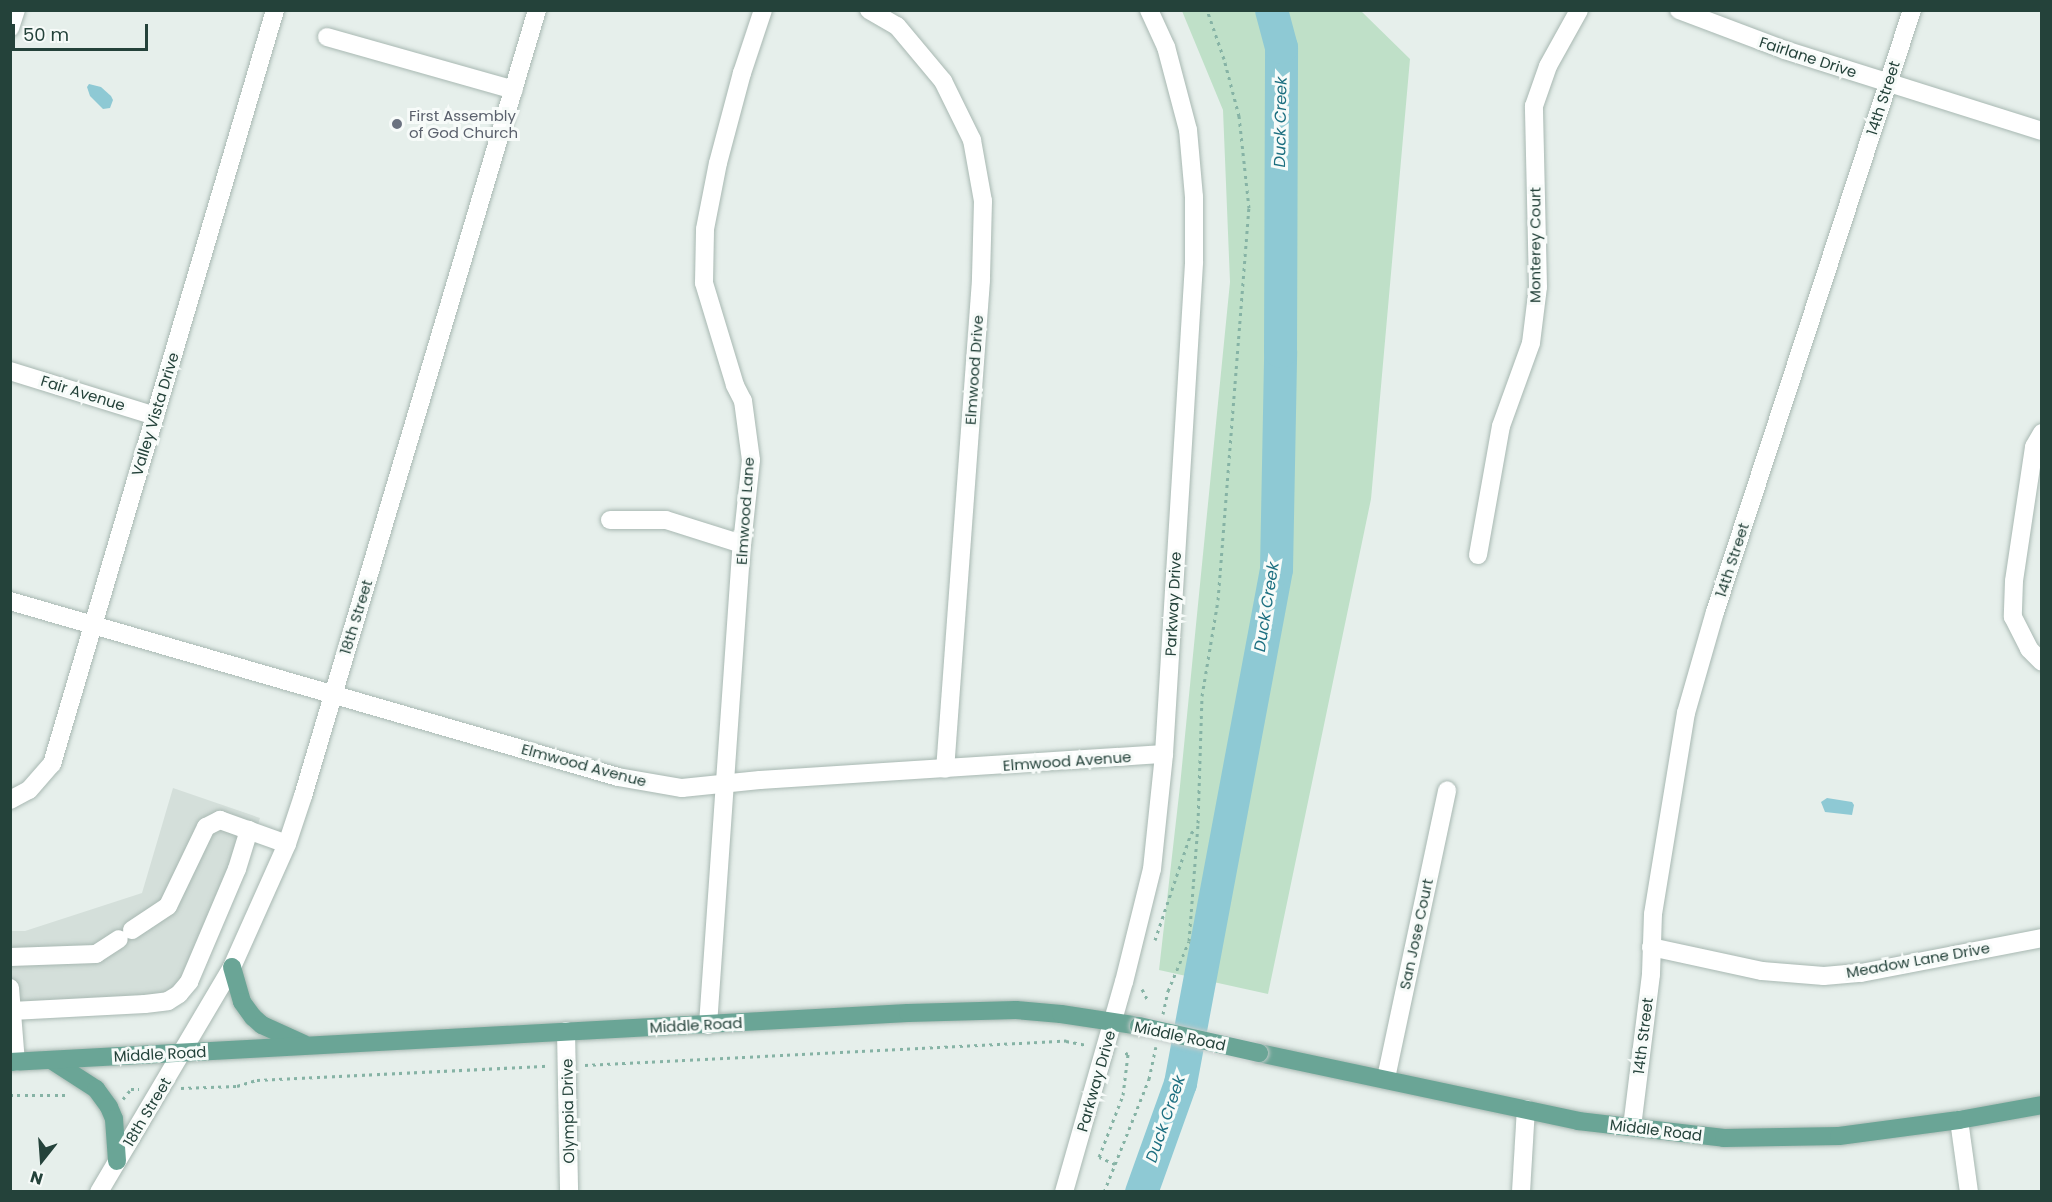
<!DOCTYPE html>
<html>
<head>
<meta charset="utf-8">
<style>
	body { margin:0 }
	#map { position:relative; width:2052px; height:1202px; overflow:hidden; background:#e6efeb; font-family:Poppins,sans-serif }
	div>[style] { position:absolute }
	.built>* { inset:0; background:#d4dfda }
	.green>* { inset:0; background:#bfe0c8 }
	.water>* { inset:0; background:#8ec9d4 }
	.river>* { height:33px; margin:-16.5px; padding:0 16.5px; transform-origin:16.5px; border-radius:16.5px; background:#8ec9d4 }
	.path>* { height:3px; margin-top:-1.5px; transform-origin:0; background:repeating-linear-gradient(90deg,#86b3a5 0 3px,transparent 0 7.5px) }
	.roads { filter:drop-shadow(0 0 2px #a8b8b2) drop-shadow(0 0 2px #a8b8b2) }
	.minor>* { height:18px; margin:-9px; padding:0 9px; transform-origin:9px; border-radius:9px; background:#fff }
	.major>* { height:18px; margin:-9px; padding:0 9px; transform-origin:9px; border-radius:9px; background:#6aa596 }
	.bridges { filter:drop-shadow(0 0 2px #c2cac8) drop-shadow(0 0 2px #c2cac8) }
	.major-bridge>* { height:18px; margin:-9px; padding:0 9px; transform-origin:9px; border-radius:9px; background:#6aa596 }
	.dots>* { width:16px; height:16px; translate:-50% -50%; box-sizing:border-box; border:3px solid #f7fbf9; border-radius:50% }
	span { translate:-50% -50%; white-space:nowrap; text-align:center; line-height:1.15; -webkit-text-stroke:6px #f7fbf9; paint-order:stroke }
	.street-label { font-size:15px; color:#24423a }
	.worship-label { font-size:15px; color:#5b616d }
	.left { translate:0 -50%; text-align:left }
	.water-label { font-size:16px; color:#1c6f80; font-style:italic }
	.frame { position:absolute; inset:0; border:12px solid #24423a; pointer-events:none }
	.north { position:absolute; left:12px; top:1130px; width:60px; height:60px; -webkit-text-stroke:4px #f7fbf9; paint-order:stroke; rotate:197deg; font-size:16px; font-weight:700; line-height:24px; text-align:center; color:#24423a }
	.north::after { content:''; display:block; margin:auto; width:21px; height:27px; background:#24423a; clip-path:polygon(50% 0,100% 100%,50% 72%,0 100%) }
	.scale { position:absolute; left:12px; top:24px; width:136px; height:27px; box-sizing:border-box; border:3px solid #24423a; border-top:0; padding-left:8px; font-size:18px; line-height:21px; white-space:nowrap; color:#24423a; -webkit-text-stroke:4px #f7fbf9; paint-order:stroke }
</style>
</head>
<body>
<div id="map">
	<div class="built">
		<i style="clip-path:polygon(173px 788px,260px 818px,242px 879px,189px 997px,164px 1008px,11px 1015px,10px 931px,25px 931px,142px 893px)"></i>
	</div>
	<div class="green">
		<i style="clip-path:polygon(1182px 11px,1361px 11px,1410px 59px,1371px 499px,1268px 994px,1159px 970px,1180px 786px,1230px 282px,1223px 110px)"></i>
	</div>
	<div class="water">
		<i style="clip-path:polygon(89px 84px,101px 87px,111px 96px,113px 100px,110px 108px,103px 109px,90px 96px,87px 87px)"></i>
		<i style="clip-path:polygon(1827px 798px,1852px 802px,1854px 805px,1852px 815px,1825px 812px,1821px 802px)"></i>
	</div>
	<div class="river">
		<i style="left:1141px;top:1192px;width:116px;rotate:-70.3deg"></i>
		<i style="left:1180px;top:1083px;width:523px;rotate:-79.42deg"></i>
		<i style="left:1276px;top:569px;width:218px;rotate:-88.9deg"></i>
		<i style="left:1280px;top:351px;width:304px;rotate:-89.8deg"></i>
		<i style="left:1281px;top:47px;width:38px;rotate:-105deg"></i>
	</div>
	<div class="path">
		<i style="left:1155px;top:940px;width:113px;rotate:-71.4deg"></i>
		<i style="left:1191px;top:833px;width:6px;rotate:-39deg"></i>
		<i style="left:1142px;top:989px;width:11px;rotate:63deg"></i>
		<i style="left:1163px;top:1014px;width:24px;rotate:-78deg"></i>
		<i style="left:1168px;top:991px;width:54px;rotate:-67.2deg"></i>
		<i style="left:1189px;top:941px;width:118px;rotate:-85.6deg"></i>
		<i style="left:1198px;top:823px;width:127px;rotate:-88.2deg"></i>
		<i style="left:1202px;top:696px;width:97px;rotate:-80.5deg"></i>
		<i style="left:1218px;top:600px;width:393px;rotate:-85.5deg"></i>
		<i style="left:1249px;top:208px;width:93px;rotate:-96.2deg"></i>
		<i style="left:1239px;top:116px;width:59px;rotate:-104.7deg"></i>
		<i style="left:1224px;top:59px;width:52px;rotate:-109.1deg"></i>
		<i style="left:585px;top:1065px;width:482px;rotate:-2.9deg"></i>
		<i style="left:1066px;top:1041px;width:21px;rotate:11deg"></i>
		<i style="left:181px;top:1088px;width:56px;rotate:-2deg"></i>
		<i style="left:237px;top:1086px;width:21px;rotate:-17deg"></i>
		<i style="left:257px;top:1080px;width:291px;rotate:-2.8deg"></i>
		<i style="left:10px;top:1095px;width:60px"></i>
		<i style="left:123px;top:1099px;width:13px;rotate:-51deg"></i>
		<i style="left:131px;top:1089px;width:8px"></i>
		<i style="left:1115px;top:1164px;width:17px;rotate:-156deg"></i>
		<i style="left:1099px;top:1157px;width:66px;rotate:-68.8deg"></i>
		<i style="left:1123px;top:1095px;width:41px;rotate:-83deg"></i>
		<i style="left:1128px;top:1054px;width:5px;rotate:-158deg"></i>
		<i style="left:1104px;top:1192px;width:122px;rotate:-68.3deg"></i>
		<i style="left:1149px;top:1079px;width:33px;rotate:-78deg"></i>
	</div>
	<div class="roads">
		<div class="minor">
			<i style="left:869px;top:10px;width:32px;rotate:30deg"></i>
			<i style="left:897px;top:26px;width:72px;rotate:50.1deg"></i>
			<i style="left:943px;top:81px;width:66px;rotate:63.8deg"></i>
			<i style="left:972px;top:140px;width:62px;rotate:79.8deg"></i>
			<i style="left:983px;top:201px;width:79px;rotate:91.5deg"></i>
			<i style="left:981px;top:280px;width:490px;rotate:94.2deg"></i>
			<i style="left:1679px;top:10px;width:113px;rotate:20.7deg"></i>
			<i style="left:1785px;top:50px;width:269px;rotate:17.5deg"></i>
			<i style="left:10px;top:28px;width:19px;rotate:-72deg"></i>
			<i style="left:327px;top:37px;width:194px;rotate:15.8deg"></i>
			<i style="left:10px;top:371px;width:152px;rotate:17.2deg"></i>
			<i style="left:2042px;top:433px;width:16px;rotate:120deg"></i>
			<i style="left:2034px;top:447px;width:135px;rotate:98.5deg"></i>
			<i style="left:2014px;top:581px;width:36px;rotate:92deg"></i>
			<i style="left:2013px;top:617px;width:36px;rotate:63deg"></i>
			<i style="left:2029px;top:649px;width:18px;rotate:45deg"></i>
			<i style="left:610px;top:520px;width:56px"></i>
			<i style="left:666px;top:520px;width:80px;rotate:17.5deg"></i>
			<i style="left:1478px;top:555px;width:131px;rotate:-79.9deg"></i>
			<i style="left:1501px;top:426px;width:88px;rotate:-70.1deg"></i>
			<i style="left:1531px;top:343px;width:56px;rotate:-82.9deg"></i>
			<i style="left:1538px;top:287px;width:181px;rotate:-91.3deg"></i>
			<i style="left:1534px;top:106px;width:42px;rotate:-70.7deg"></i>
			<i style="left:1548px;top:66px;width:64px;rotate:-61deg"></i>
			<i style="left:10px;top:601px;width:633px;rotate:16.14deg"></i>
			<i style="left:618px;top:777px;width:65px;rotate:9.8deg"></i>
			<i style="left:682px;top:788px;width:78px;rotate:-5.9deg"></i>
			<i style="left:760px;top:780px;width:405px;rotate:-3.7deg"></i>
			<i style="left:10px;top:800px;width:21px;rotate:-28deg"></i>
			<i style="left:29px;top:790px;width:35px;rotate:-49deg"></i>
			<i style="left:52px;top:764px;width:786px;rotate:-73.52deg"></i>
			<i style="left:132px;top:930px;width:43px;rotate:-33.7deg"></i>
			<i style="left:168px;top:906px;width:88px;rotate:-64.3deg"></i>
			<i style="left:206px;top:827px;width:16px;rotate:-27deg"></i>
			<i style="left:220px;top:820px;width:71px;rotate:19.7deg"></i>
			<i style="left:1651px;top:947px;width:114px;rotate:12.2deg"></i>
			<i style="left:1762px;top:971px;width:62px;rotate:4.6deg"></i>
			<i style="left:1824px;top:976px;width:37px;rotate:-5deg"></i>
			<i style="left:1861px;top:973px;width:184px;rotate:-10.9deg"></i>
			<i style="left:10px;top:957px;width:86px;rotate:-2deg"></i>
			<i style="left:96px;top:954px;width:27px;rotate:-33deg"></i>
			<i style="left:10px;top:988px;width:74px;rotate:85.4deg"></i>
			<i style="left:12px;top:1011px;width:133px;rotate:-3deg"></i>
			<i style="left:145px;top:1004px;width:23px;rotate:-7deg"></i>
			<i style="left:168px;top:1001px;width:13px;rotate:-32deg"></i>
			<i style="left:179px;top:994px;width:16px;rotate:-50deg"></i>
			<i style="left:189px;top:982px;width:123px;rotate:-67deg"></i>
			<i style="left:237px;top:869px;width:41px;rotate:-72.9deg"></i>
			<i style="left:708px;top:1025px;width:482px;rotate:-86deg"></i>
			<i style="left:742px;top:544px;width:84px;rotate:-83.9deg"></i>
			<i style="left:751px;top:460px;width:60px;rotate:-97.7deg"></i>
			<i style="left:743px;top:401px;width:18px;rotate:-117deg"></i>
			<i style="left:735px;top:385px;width:107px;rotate:-106.9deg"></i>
			<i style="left:704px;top:283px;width:54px;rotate:-88.9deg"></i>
			<i style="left:705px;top:229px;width:67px;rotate:-78.9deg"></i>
			<i style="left:718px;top:163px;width:93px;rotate:-75.1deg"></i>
			<i style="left:742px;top:73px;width:66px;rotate:-71.6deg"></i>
			<i style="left:566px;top:1031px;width:161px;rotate:88.9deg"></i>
			<i style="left:1386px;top:1078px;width:294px;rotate:-78deg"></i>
			<i style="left:1959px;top:1120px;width:73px;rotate:82.1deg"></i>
			<i style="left:1632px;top:1127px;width:154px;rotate:-82.9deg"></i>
			<i style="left:1651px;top:974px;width:60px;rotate:-88.1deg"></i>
			<i style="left:1653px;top:914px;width:204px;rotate:-80.7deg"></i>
			<i style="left:1686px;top:713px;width:105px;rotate:-74deg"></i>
			<i style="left:1715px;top:612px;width:633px;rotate:-71.88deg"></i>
			<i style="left:99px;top:1192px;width:261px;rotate:-59.4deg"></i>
			<i style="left:232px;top:967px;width:135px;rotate:-65.9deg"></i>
			<i style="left:287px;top:844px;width:51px;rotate:-71.6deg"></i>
			<i style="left:303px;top:796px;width:820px;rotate:-73.42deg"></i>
			<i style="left:1064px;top:1192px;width:218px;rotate:-74.1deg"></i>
			<i style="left:1124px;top:982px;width:116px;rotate:-76.1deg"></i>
			<i style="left:1152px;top:869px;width:116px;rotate:-84deg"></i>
			<i style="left:1164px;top:754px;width:493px;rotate:-86.5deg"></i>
			<i style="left:1194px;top:262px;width:65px;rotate:-90deg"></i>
			<i style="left:1194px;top:197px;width:67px;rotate:-95.1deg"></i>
			<i style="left:1188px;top:130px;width:86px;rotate:-104.8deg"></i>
			<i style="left:1166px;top:47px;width:41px;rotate:-114.7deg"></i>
			<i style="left:1521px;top:1192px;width:83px;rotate:-86.6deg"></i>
		</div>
		<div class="major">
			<i style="left:232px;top:967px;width:36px;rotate:74deg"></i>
			<i style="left:242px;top:1002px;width:19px;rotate:54deg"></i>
			<i style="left:253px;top:1017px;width:12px;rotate:42deg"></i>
			<i style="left:262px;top:1025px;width:46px;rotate:24.3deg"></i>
			<i style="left:1259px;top:1053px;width:326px;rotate:12deg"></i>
			<i style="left:1578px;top:1121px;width:147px;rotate:6.6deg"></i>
			<i style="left:1724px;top:1138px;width:115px;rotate:-1deg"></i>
			<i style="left:1839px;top:1136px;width:121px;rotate:-7.6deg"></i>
			<i style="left:1959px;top:1120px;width:84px;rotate:-10.2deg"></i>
			<i style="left:51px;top:1060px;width:54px;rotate:32.8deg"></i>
			<i style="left:96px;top:1089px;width:22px;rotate:54deg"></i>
			<i style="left:109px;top:1107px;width:13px;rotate:67deg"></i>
			<i style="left:114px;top:1119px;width:42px;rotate:85.9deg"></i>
			<i style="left:10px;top:1062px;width:899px;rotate:-3.12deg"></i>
			<i style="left:908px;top:1013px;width:108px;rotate:-1.6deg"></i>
			<i style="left:1016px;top:1010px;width:45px;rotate:5.1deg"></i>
			<i style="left:1061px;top:1014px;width:79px;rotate:8.7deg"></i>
		</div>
	</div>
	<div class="bridges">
		<div class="major-bridge">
			<i style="left:1139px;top:1026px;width:123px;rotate:12.7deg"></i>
		</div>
	</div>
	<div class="dots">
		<i style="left:397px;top:124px;background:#6b7280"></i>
	</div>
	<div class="street-label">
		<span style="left:1808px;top:57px;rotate:18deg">Fairlane Drive</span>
		<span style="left:1883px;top:98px;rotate:-72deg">14th Street</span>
		<span style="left:1535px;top:245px;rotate:-90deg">Monterey Court</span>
		<span style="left:974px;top:370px;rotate:-86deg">Elmwood Drive</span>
		<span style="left:83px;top:393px;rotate:17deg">Fair Avenue</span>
		<span style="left:155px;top:414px;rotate:-73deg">Valley Vista Drive</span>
		<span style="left:745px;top:511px;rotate:-86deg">Elmwood Lane</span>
		<span style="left:1732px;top:560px;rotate:-72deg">14th Street</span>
		<span style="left:1173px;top:604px;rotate:-87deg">Parkway Drive</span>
		<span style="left:356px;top:617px;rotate:-73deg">18th Street</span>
		<span style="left:1067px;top:761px;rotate:-4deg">Elmwood Avenue</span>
		<span style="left:584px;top:765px;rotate:15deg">Elmwood Avenue</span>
		<span style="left:1416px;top:934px;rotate:-78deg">San Jose Court</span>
		<span style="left:1918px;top:960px;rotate:-10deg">Meadow Lane Drive</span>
		<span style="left:696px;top:1025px;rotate:-3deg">Middle Road</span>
		<span style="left:1180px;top:1036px;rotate:12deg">Middle Road</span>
		<span style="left:1643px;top:1036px;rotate:-83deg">14th Street</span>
		<span style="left:160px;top:1054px;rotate:-3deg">Middle Road</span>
		<span style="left:1096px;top:1081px;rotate:-74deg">Parkway Drive</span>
		<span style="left:568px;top:1111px;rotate:-91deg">Olympia Drive</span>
		<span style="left:147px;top:1112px;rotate:-59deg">18th Street</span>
		<span style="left:1656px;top:1130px;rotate:7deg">Middle Road</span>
	</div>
	<div class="worship-label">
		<span class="left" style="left:409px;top:124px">First Assembly<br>of God Church</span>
	</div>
	<div class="water-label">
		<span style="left:1281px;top:122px;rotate:-89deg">Duck Creek</span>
		<span style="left:1267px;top:607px;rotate:-81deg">Duck Creek</span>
		<span style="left:1166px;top:1119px;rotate:-71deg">Duck Creek</span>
	</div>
	<div class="frame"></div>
	<div class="north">N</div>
	<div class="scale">50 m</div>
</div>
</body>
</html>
